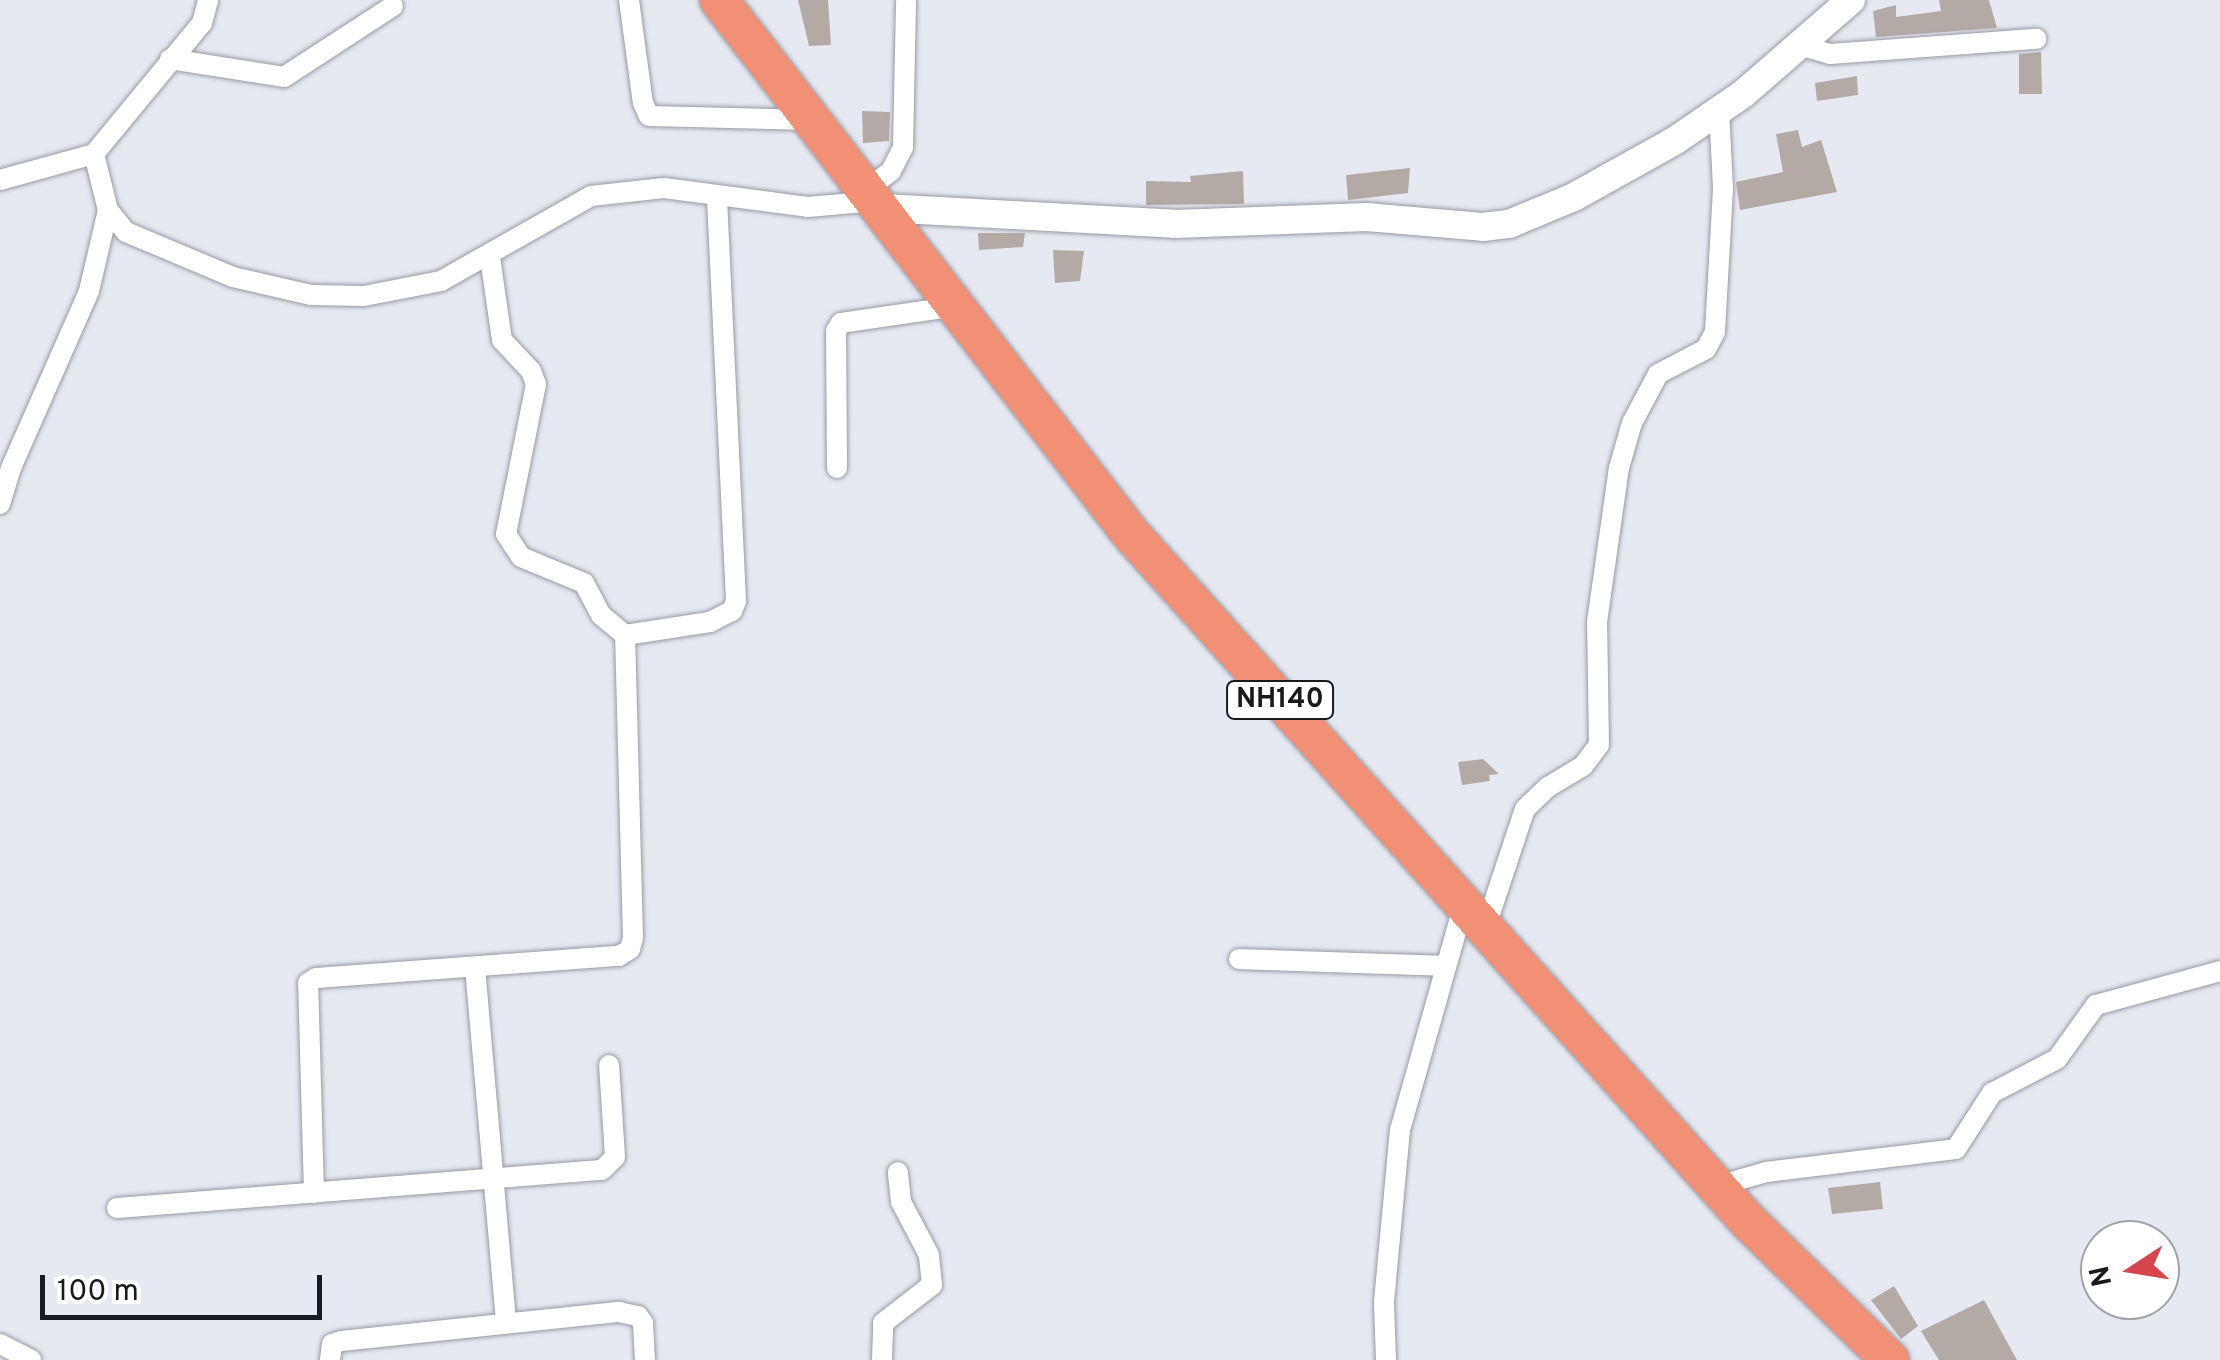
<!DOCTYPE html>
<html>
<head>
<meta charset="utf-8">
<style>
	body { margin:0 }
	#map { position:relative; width:2220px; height:1360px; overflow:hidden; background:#e7e9f2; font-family:Overpass,sans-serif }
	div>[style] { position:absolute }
	.building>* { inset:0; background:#b3aaa5 }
	.roads { filter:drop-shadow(0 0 2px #989aa2) drop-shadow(0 0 2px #989aa2) }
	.street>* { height:20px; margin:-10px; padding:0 10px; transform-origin:10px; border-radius:10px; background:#fff }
	.secondary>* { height:28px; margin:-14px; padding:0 14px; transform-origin:14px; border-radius:14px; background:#fff }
	.highway>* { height:38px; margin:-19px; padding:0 19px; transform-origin:19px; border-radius:19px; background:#f29076 }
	span { translate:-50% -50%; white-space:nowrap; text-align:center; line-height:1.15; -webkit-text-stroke:8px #fff; paint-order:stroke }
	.shield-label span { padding:2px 8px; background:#fff; border:2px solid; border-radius:8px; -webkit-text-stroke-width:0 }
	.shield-label { font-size:28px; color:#191a1d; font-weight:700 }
	.north { position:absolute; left:2080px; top:1220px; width:100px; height:100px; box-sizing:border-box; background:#fff; border:2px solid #a3a3a5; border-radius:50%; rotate:258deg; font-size:28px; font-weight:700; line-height:40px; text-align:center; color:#191a1d }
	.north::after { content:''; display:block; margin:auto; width:35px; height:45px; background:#d6464c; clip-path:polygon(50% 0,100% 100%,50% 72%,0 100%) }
	.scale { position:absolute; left:40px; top:1275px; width:282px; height:45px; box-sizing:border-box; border:5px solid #191a1d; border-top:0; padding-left:12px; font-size:30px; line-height:35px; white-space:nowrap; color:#191a1d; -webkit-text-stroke:8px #fff; paint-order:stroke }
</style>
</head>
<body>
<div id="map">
	<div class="building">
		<i style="clip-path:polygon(798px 0,828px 0,831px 45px,809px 46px)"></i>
		<i style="clip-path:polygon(1939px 0,1989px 0,1997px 28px,1876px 37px,1873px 11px,1896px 5px,1896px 17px,1941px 11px)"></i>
		<i style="clip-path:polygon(2041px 52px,2042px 94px,2019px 94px,2019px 54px)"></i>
		<i style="clip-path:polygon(1857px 76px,1858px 95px,1817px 101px,1815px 83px)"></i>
		<i style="clip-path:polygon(862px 111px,890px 112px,889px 141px,863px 143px)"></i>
		<i style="clip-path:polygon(1798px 130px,1802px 147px,1821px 140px,1837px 192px,1740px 210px,1736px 182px,1783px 172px,1776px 134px)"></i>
		<i style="clip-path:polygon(1410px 168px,1408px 193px,1348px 200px,1346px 175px)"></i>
		<i style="clip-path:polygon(1243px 171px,1244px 204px,1146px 205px,1146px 181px,1191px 182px,1190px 176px)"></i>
		<i style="clip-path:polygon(978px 233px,1025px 233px,1023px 247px,979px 250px)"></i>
		<i style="clip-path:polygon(1053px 250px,1084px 251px,1080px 281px,1055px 283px)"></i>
		<i style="clip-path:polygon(1483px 759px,1499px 774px,1489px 775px,1490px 781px,1462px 785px,1458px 762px)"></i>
		<i style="clip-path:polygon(1880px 1182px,1883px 1209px,1832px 1214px,1828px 1188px)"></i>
		<i style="clip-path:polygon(1894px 1286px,1918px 1326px,1901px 1339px,1871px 1300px)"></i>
		<i style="clip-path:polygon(1984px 1300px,2017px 1360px,1939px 1360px,1921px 1331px)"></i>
	</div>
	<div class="roads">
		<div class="street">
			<i style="left:629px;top:0;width:104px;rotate:82.3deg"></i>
			<i style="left:643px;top:103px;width:14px;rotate:65deg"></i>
			<i style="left:649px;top:116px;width:163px;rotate:1.4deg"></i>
			<i style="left:1802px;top:46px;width:29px;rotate:16deg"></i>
			<i style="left:1830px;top:54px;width:207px;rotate:-4.2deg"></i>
			<i style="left:170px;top:59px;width:115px;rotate:9deg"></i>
			<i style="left:284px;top:77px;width:130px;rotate:-33.1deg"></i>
			<i style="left:94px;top:154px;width:58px;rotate:76deg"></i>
			<i style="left:108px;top:210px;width:28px;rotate:51deg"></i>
			<i style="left:126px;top:232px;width:116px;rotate:22.8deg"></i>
			<i style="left:233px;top:277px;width:80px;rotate:13deg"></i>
			<i style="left:311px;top:295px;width:53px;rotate:1.1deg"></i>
			<i style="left:364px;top:296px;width:78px;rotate:-11deg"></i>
			<i style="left:441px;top:281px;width:172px;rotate:-29.5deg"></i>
			<i style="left:591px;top:196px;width:73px;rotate:-6.3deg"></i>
			<i style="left:664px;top:188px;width:145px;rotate:7.5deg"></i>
			<i style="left:808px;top:207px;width:68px;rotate:-5deg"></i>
			<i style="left:0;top:180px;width:98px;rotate:-15.5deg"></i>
			<i style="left:94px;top:154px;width:170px;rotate:-50.5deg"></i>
			<i style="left:202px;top:23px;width:24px;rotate:-75deg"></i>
			<i style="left:866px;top:190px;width:31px;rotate:-37deg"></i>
			<i style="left:891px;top:171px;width:27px;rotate:-63deg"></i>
			<i style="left:903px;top:147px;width:145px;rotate:-88.8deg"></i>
			<i style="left:490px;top:257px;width:84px;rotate:81.8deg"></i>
			<i style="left:502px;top:340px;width:42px;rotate:46.9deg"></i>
			<i style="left:531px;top:371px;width:14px;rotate:69deg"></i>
			<i style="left:536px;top:384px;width:153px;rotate:101.3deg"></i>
			<i style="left:506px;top:534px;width:27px;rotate:57deg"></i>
			<i style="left:521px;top:557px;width:68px;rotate:22.4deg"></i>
			<i style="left:584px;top:583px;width:36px;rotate:62deg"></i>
			<i style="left:601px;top:615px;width:31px;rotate:40deg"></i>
			<i style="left:837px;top:468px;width:137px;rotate:-90.4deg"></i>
			<i style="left:836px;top:331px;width:9px;rotate:-58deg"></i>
			<i style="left:841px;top:323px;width:117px;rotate:-8.3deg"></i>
			<i style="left:0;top:504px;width:38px;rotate:-73deg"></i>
			<i style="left:11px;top:468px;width:193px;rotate:-66.2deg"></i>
			<i style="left:89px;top:291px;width:83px;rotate:-76.8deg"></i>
			<i style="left:1485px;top:929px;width:126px;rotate:-71.6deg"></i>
			<i style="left:1525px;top:809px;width:32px;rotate:-44deg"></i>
			<i style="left:1548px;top:787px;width:41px;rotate:-31deg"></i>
			<i style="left:1583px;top:766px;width:26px;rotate:-53deg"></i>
			<i style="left:1599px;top:745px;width:123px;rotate:-90.9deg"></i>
			<i style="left:1597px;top:622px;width:156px;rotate:-81.9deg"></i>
			<i style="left:1619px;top:468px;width:47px;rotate:-73.9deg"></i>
			<i style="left:1632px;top:423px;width:55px;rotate:-62deg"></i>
			<i style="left:1658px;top:374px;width:54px;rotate:-27.5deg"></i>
			<i style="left:1706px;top:349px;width:19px;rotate:-62deg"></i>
			<i style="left:1715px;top:332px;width:144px;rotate:-86.8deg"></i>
			<i style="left:1723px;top:188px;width:78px;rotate:-92.9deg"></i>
			<i style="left:1239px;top:959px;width:207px;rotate:1.9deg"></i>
			<i style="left:475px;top:967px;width:357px;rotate:85deg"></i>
			<i style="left:1717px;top:1186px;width:51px;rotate:-15.9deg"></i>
			<i style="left:1766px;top:1172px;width:191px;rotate:-6.9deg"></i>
			<i style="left:1956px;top:1149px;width:67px;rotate:-57.3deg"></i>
			<i style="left:1992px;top:1093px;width:73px;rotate:-27.6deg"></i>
			<i style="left:2057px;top:1059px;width:67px;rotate:-54.2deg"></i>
			<i style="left:2096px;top:1005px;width:129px;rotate:-15.3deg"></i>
			<i style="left:314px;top:1193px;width:210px;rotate:-91.6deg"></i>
			<i style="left:308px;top:983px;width:9px;rotate:-32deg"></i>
			<i style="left:316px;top:978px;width:304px;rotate:-4.2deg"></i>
			<i style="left:619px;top:956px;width:13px;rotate:-32deg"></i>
			<i style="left:630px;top:949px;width:11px;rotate:-75deg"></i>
			<i style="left:633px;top:938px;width:303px;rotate:-91.5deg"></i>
			<i style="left:625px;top:635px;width:86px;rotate:-8.7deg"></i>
			<i style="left:710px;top:622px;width:25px;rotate:-27deg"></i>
			<i style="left:732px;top:611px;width:11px;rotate:-68deg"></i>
			<i style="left:736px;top:601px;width:406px;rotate:-92.7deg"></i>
			<i style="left:117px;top:1208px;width:486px;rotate:-4.5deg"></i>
			<i style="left:602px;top:1170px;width:18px;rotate:-45deg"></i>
			<i style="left:615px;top:1157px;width:92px;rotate:-93.7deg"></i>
			<i style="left:0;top:1344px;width:35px;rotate:27deg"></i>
			<i style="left:330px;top:1360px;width:16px;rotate:-83deg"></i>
			<i style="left:332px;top:1344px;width:9px;rotate:-18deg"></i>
			<i style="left:341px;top:1341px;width:280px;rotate:-6deg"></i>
			<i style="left:619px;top:1312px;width:19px;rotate:12deg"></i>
			<i style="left:638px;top:1316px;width:9px;rotate:54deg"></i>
			<i style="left:643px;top:1323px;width:37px;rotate:87deg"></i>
			<i style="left:882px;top:1360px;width:37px;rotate:-88deg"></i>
			<i style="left:883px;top:1323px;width:62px;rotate:-37.8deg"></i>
			<i style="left:932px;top:1285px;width:30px;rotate:-96deg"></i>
			<i style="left:929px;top:1255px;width:60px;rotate:-117.8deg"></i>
			<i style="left:901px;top:1202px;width:30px;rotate:-96deg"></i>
			<i style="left:1386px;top:1360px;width:58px;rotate:-92deg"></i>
			<i style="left:1384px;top:1302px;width:173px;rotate:-84.7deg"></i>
			<i style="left:1400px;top:1130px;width:235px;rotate:-74.2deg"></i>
		</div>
		<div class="secondary">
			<i style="left:883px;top:208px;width:292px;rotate:3.1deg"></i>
			<i style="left:1175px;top:224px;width:192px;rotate:-2.1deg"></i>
			<i style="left:1367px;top:217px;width:116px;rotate:4.9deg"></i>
			<i style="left:1483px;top:227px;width:26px;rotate:-7deg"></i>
			<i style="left:1509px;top:224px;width:70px;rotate:-22.6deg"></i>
			<i style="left:1574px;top:197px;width:117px;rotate:-29.2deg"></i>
			<i style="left:1676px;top:140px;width:81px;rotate:-34.5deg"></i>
			<i style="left:1743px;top:94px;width:143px;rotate:-41deg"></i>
		</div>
		<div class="highway">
			<i style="left:719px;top:0;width:674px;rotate:52.35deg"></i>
			<i style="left:1131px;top:534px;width:922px;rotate:48.08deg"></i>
			<i style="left:1747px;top:1220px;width:200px;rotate:44.4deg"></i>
		</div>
	</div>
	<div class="shield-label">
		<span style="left:1280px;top:700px">NH140</span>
	</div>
	<div class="north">N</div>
	<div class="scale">100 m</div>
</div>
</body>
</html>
